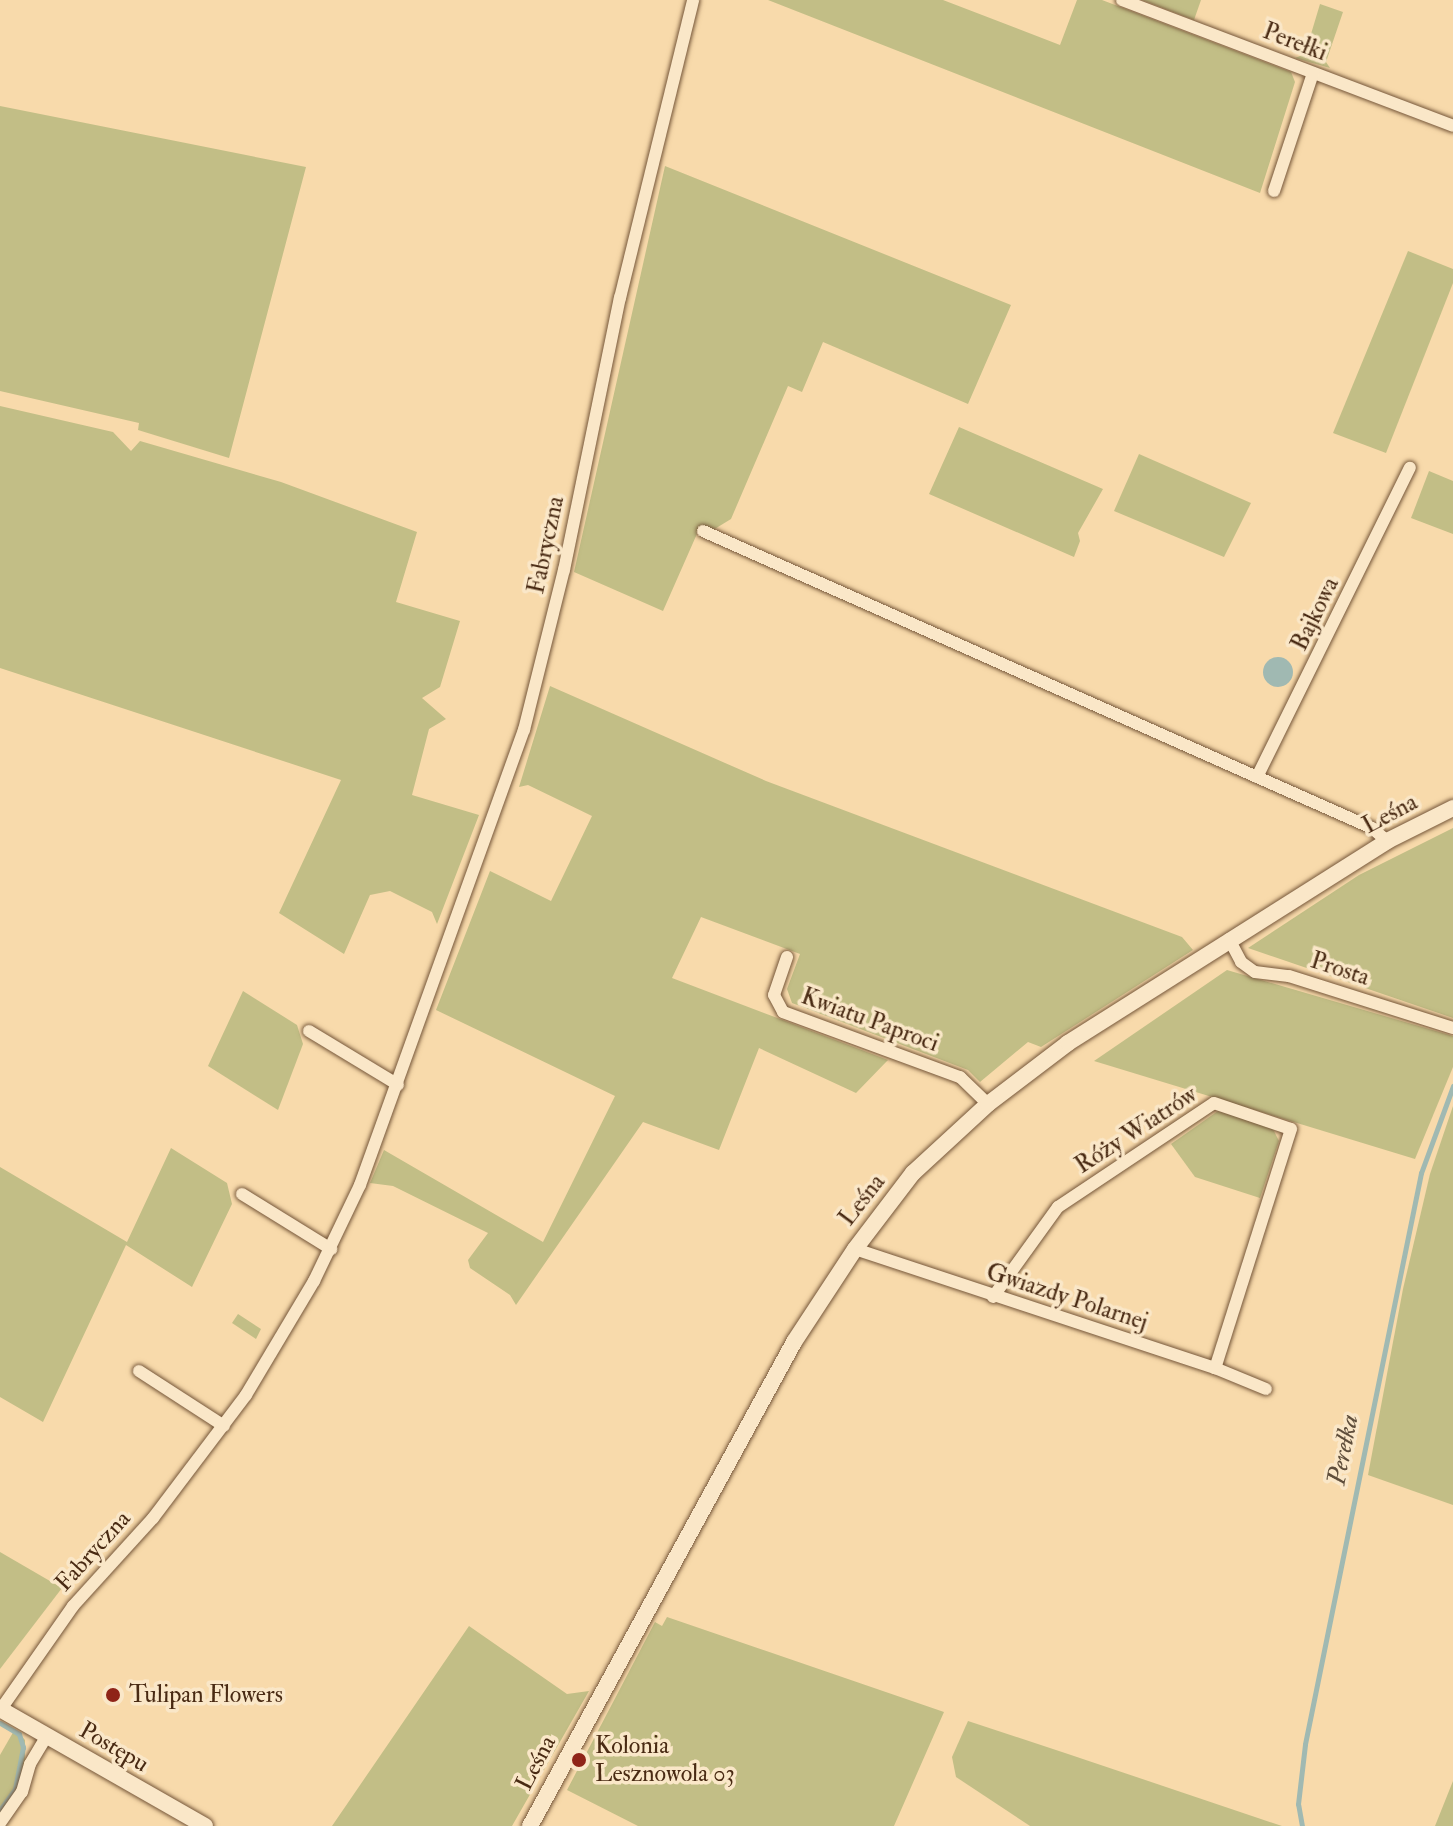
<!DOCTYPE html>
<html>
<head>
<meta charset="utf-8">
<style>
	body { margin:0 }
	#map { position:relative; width:1453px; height:1826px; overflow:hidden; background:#f8daab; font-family:"IM FELL Double Pica",serif }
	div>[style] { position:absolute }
	.green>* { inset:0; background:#c2be86 }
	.water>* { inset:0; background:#a0b9b2 }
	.round { border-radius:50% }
	.stream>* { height:5px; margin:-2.5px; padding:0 2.5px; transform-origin:2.5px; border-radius:2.5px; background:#a0b9b2 }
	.roads { filter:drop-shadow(0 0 2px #755639) drop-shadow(0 0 2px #755639) }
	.minor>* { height:12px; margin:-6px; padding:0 6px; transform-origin:6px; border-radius:6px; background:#fae7c8 }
	.tertiary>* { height:16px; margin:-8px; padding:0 8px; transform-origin:8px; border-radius:8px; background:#fae7c8 }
	.dots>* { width:22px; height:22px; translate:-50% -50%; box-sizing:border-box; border:4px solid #fae7c8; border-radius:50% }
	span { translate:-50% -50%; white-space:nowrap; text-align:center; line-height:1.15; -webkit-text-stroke:7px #fae7c8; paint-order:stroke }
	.street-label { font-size:24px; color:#492a13 }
	.poi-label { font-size:24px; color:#492a13 }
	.left { translate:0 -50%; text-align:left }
	.water-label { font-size:26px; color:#5f4e3b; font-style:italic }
</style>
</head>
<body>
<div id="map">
	<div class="green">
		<i style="clip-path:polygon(768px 0,943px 0,1060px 45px,1077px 0,1102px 0,1291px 72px,1295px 82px,1260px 193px)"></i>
		<i style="clip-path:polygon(1142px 0,1201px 0,1194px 20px)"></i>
		<i style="clip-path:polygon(1320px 4px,1343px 12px,1326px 62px,1330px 68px,1295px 58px,1305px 54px)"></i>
		<i style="clip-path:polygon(0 106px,306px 167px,229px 458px,138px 430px,139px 423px,0 391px)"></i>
		<i style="clip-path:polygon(665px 166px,1011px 305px,968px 404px,823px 342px,802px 392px,788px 386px,731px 519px,713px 530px,700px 527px,663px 611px,574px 572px)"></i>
		<i style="clip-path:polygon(1408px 251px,1453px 269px,1453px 283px,1386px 453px,1333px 433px)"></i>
		<i style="clip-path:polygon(0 406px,113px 432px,131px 451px,140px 441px,281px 482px,417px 532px,396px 602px,460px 621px,440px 687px,422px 698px,446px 719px,429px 729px,412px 795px,479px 815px,437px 924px,432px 912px,390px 891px,370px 895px,344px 954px,279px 913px,341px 780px,0 668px)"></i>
		<i style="clip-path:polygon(959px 427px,1103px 489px,1078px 533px,1080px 541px,1074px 557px,929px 494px)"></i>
		<i style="clip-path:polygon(1139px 454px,1251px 503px,1224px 557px,1114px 511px)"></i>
		<i style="clip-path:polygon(1429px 471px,1453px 481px,1453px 534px,1411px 518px)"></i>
		<i style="clip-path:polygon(550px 686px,766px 781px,1182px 937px,1193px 950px,1041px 1047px,1028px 1042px,980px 1082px,968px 1070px,792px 1003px,787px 989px,800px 954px,701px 917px,672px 978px,888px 1060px,856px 1093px,759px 1048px,719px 1150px,643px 1122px,516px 1305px,510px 1295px,470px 1268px,468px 1260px,488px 1233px,393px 1186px,370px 1183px,384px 1150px,543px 1242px,615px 1096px,436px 1010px,490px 871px,551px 901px,592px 816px,528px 785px,519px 787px)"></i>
		<i style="clip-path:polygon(1453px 828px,1453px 1018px,1248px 948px,1359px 875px)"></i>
		<i style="clip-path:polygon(1227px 970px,1453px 1036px,1453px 1067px,1415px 1159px,1094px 1061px)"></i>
		<i style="clip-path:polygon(243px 991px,297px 1025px,303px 1044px,278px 1110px,208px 1066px)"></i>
		<i style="clip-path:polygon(1453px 1106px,1453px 1505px,1368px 1475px,1403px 1289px,1430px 1174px)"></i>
		<i style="clip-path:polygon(1218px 1111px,1272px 1127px,1279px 1141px,1260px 1198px,1195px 1177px,1171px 1144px)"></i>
		<i style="clip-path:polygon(171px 1148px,227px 1183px,232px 1204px,192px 1287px,126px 1245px,43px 1422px,0 1397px,0 1167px,127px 1242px)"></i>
		<i style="clip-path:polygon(238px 1314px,261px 1329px,256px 1339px,232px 1323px)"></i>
		<i style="clip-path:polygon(0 1552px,62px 1588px,0 1669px)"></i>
		<i style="clip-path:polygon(667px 1617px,944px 1712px,894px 1826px,638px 1826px,567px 1790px,655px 1622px,662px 1626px)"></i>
		<i style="clip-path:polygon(469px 1626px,567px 1694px,589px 1691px,512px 1826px,332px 1826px)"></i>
		<i style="clip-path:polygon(968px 1721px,1068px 1754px,1282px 1826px,1030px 1826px,956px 1777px,952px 1757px)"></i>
		<i style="clip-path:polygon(15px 1729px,25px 1740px,25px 1760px,18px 1788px,0 1817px,0 1755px)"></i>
		<i style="clip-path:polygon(1453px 1781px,1453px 1826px,1435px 1826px)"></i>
	</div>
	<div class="water">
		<i class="round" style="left:1263px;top:657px;width:30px;height:30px"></i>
	</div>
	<div class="stream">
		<i style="left:0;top:1723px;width:22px;rotate:30deg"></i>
		<i style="left:19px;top:1734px;width:14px;rotate:73deg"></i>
		<i style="left:23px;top:1747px;width:43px;rotate:100.8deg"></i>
		<i style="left:15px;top:1789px;width:26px;rotate:126deg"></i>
		<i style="left:1302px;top:1826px;width:22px;rotate:-100deg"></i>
		<i style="left:1298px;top:1804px;width:60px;rotate:-83.3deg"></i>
		<i style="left:1305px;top:1744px;width:583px;rotate:-78.52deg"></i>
		<i style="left:1421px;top:1173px;width:93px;rotate:-69.8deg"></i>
	</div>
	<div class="roads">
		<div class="minor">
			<i style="left:1122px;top:0;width:354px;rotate:20.8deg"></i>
			<i style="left:1274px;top:191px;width:124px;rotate:-71.7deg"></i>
			<i style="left:703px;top:531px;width:732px;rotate:23.94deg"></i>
			<i style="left:1372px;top:828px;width:20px;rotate:41deg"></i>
			<i style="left:1257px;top:777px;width:345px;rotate:-63.7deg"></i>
			<i style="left:1229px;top:939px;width:26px;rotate:62deg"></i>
			<i style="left:1241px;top:962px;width:17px;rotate:36deg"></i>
			<i style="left:1255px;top:972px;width:34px;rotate:7deg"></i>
			<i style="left:1289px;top:976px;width:172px;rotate:17.6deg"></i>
			<i style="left:787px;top:957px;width:40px;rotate:108.9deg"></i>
			<i style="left:774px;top:995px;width:19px;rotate:62deg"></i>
			<i style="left:783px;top:1012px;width:189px;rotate:20.2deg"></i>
			<i style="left:960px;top:1077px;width:39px;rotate:44deg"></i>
			<i style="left:309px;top:1031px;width:104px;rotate:31.2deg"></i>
			<i style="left:242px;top:1194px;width:105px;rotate:31.7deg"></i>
			<i style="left:855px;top:1249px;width:379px;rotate:18.3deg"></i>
			<i style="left:1215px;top:1368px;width:55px;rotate:22.4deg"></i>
			<i style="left:993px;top:1297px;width:111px;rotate:-54.2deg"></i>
			<i style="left:1058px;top:1207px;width:187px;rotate:-33.7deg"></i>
			<i style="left:1214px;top:1103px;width:81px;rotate:18.7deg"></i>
			<i style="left:1291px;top:1129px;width:251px;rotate:107.6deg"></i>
			<i style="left:139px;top:1371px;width:101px;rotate:32.9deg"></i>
			<i style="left:1px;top:1709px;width:126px;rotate:-55deg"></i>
			<i style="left:73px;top:1606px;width:119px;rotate:-47.7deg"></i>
			<i style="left:153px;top:1518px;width:154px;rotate:-52.9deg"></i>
			<i style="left:246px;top:1395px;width:133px;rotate:-59.2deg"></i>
			<i style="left:314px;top:1281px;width:106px;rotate:-64.4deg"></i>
			<i style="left:360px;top:1185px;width:484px;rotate:-70.2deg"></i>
			<i style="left:524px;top:730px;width:165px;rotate:-76deg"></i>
			<i style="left:564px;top:570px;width:278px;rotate:-78.4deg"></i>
			<i style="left:620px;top:298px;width:307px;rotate:-76.2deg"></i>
			<i style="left:0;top:1823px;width:38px;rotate:-55deg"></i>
			<i style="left:22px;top:1792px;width:29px;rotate:-74deg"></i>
			<i style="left:30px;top:1764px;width:33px;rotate:-59deg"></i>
		</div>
		<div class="tertiary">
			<i style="left:0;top:1709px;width:236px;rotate:29.7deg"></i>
			<i style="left:530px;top:1826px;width:551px;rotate:-61.39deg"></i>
			<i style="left:794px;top:1342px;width:111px;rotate:-56.7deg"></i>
			<i style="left:855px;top:1249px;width:96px;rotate:-52.7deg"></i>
			<i style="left:913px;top:1173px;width:102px;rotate:-42.6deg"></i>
			<i style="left:988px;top:1104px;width:101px;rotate:-37.3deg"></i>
			<i style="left:1068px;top:1043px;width:378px;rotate:-32.3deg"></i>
			<i style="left:1387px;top:841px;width:74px;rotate:-26.6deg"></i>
		</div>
	</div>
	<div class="dots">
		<i style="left:113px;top:1695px;background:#8f2418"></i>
		<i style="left:579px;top:1760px;background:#8f2418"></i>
	</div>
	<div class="street-label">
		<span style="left:1295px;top:42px;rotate:21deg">Perełki</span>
		<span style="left:546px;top:545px;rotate:-78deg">Fabryczna</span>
		<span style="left:1315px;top:614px;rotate:-64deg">Bajkowa</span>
		<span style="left:1390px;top:814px;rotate:-28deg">Leśna</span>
		<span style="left:1340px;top:969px;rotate:18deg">Prosta</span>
		<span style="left:870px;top:1020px;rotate:20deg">Kwiatu Paproci</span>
		<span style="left:1136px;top:1130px;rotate:-33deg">Róży Wiatrów</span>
		<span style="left:862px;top:1200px;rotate:-52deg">Leśna</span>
		<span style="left:1067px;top:1297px;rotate:18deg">Gwiazdy Polarnej</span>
		<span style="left:93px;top:1551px;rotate:-48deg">Fabryczna</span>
		<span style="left:114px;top:1747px;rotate:30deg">Postępu</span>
		<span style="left:536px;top:1763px;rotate:-62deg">Leśna</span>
	</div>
	<div class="poi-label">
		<span class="left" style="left:129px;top:1695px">Tulipan Flowers</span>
		<span class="left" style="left:595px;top:1760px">Kolonia<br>Lesznowola 03</span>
	</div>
	<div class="water-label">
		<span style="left:1344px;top:1450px;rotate:-79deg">Perełka</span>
	</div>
</div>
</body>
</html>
